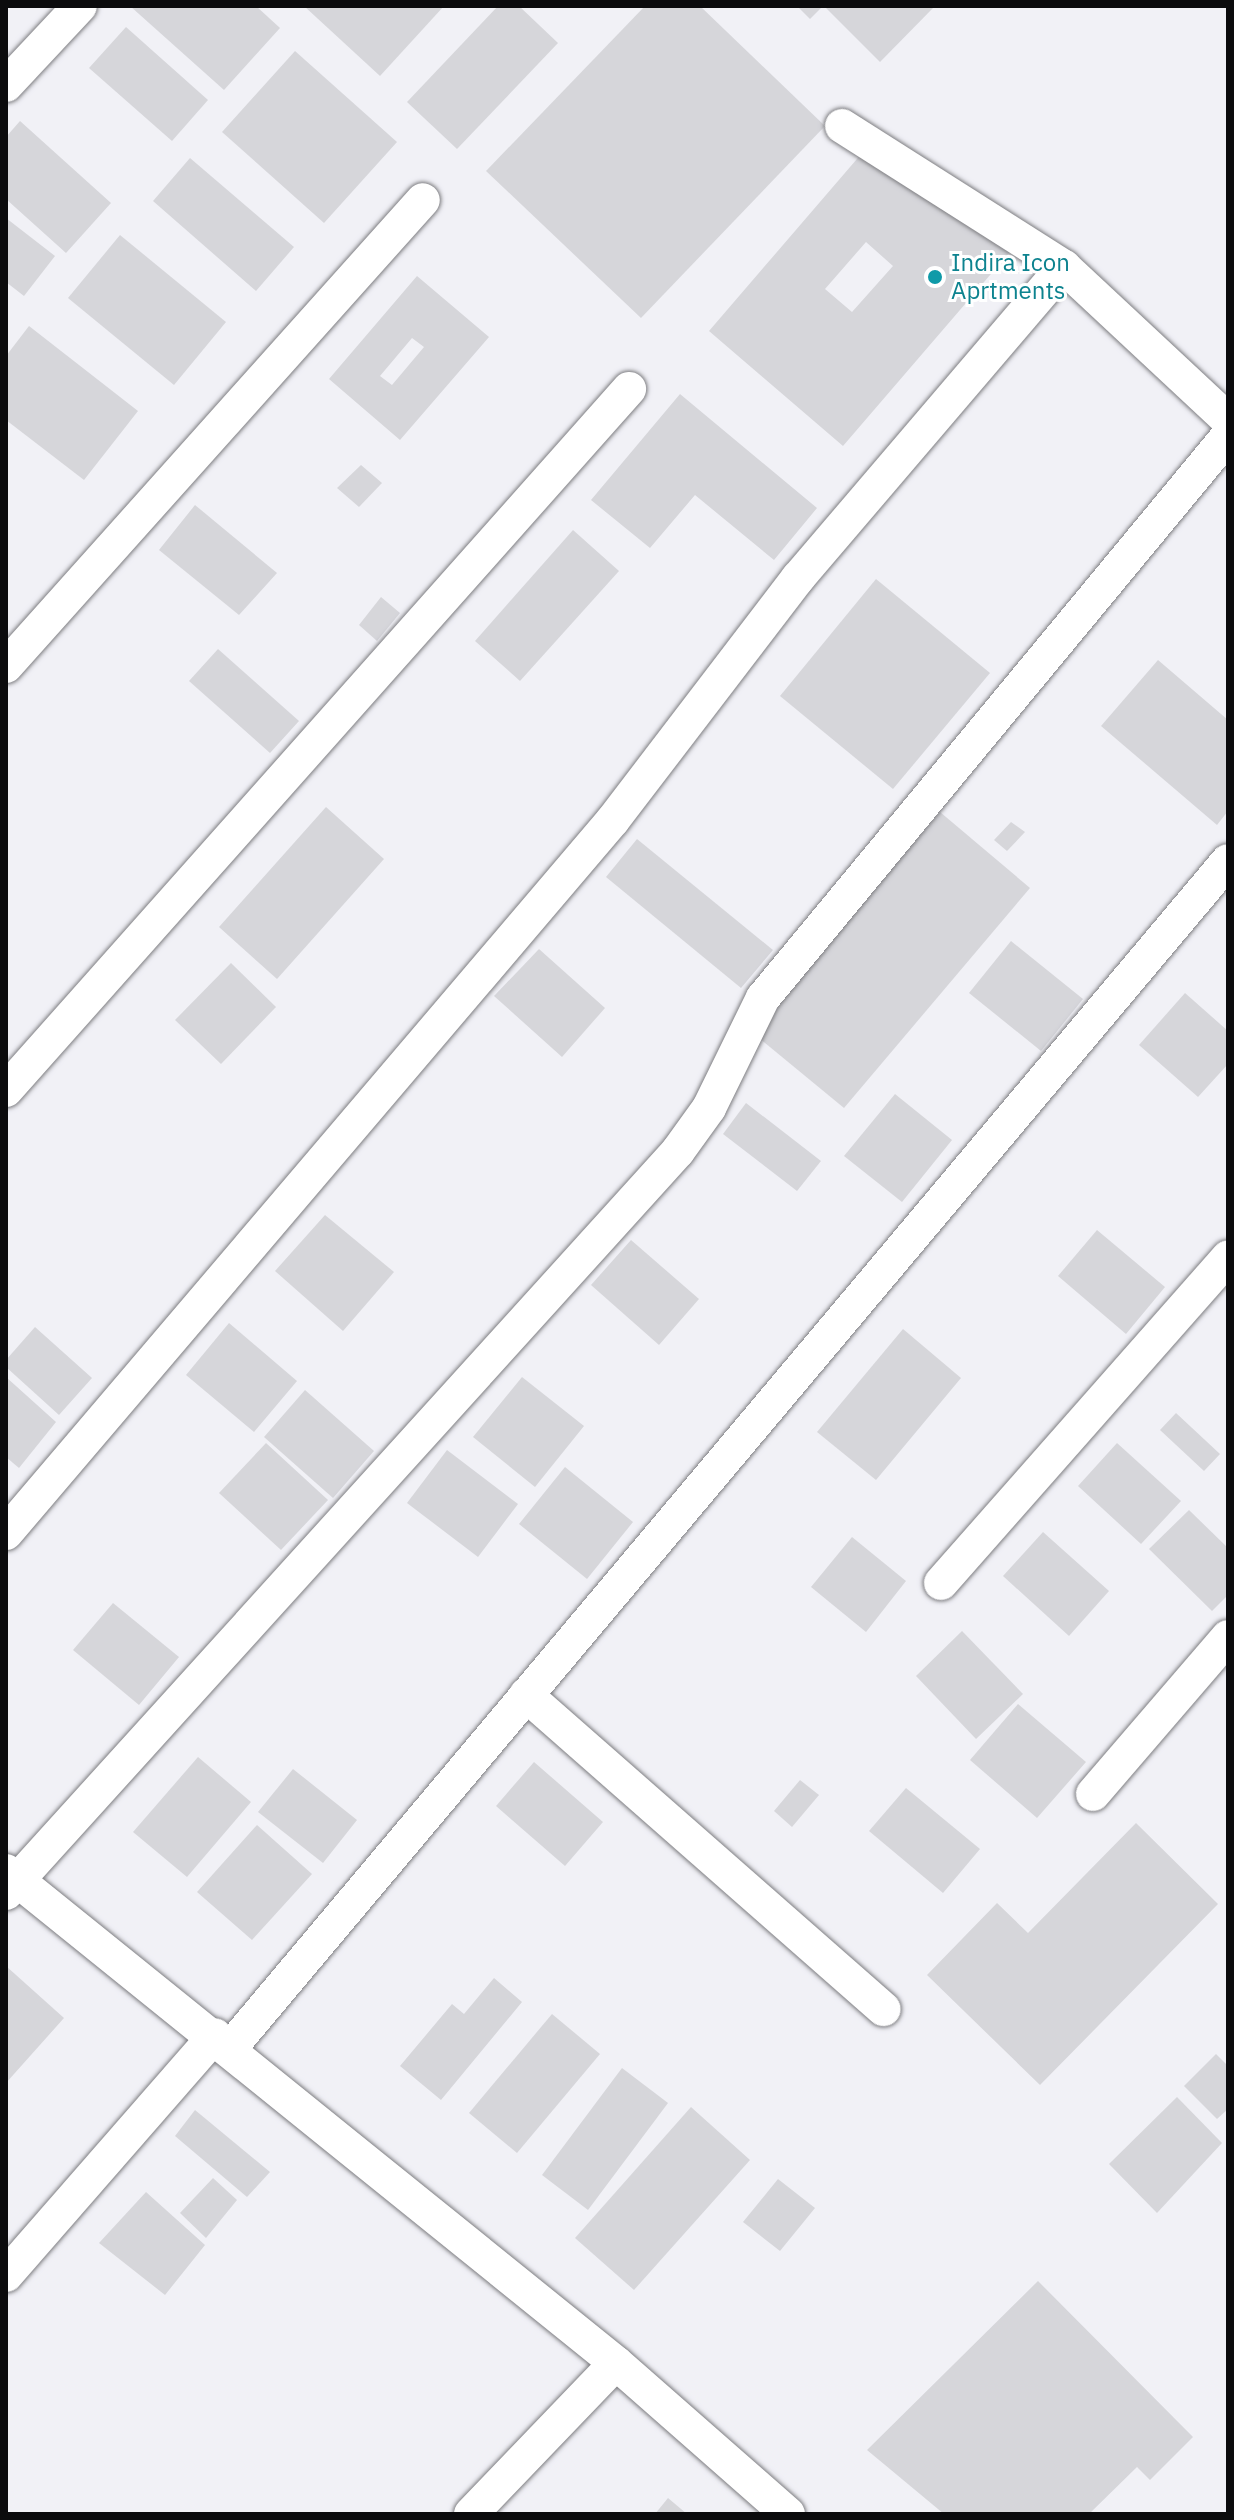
<!DOCTYPE html>
<html>
<head>
<meta charset="utf-8">
<style>
	body { margin:0 }
	#map { position:relative; width:1234px; height:2520px; overflow:hidden; background:#f1f1f6; font-family:"IBM Plex Sans",sans-serif }
	div>[style] { position:absolute }
	.building>* { inset:0; background:#d6d6da }
	.roads { filter:drop-shadow(0 0 2px #7d7d81) drop-shadow(0 0 2px #7d7d81) }
	.minor>* { height:34px; margin:-17px; padding:0 17px; transform-origin:17px; border-radius:17px; background:#fff }
	.dots>* { width:22px; height:22px; translate:-50% -50%; box-sizing:border-box; border:4px solid #fff; border-radius:50% }
	span { translate:-50% -50%; white-space:nowrap; text-align:center; line-height:1.15; -webkit-text-stroke:6px #fff; paint-order:stroke }
	.culture-label { font-size:24px; color:#0d838f }
	.left { translate:0 -50%; text-align:left }
	.frame { position:absolute; inset:0; border:8px solid #0b0b0d; pointer-events:none }
</style>
</head>
<body>
<div id="map">
	<div class="building">
		<i style="clip-path:polygon(130px 6px,256px 6px,280px 28px,224px 90px)"></i>
		<i style="clip-path:polygon(304px 6px,444px 6px,380px 76px)"></i>
		<i style="clip-path:polygon(498px 6px,519px 6px,558px 43px,457px 149px,407px 102px)"></i>
		<i style="clip-path:polygon(645px 6px,700px 6px,825px 126px,641px 318px,486px 171px)"></i>
		<i style="clip-path:polygon(797px 6px,823px 6px,810px 19px)"></i>
		<i style="clip-path:polygon(824px 6px,935px 6px,880px 62px)"></i>
		<i style="clip-path:polygon(126px 27px,208px 100px,172px 141px,89px 68px)"></i>
		<i style="clip-path:polygon(295px 51px,397px 142px,324px 223px,222px 132px)"></i>
		<i style="clip-path:polygon(20px 121px,111px 203px,66px 253px,6px 199px,6px 137px)"></i>
		<i style="clip-path:polygon(evenodd,881px 131px,1015px 246px,843px 446px,709px 331px,881px 131px,866px 242px,893px 266px,852px 312px,825px 289px,866px 242px)"></i>
		<i style="clip-path:polygon(190px 158px,294px 247px,256px 291px,153px 201px)"></i>
		<i style="clip-path:polygon(6px 218px,55px 256px,24px 296px,6px 282px)"></i>
		<i style="clip-path:polygon(120px 235px,226px 322px,174px 385px,68px 298px)"></i>
		<i style="clip-path:polygon(evenodd,417px 276px,489px 337px,400px 440px,329px 379px,417px 276px,412px 338px,424px 347px,392px 385px,380px 376px,412px 338px)"></i>
		<i style="clip-path:polygon(29px 326px,138px 411px,84px 480px,6px 420px,6px 356px)"></i>
		<i style="clip-path:polygon(680px 394px,817px 508px,774px 560px,695px 495px,650px 548px,591px 500px)"></i>
		<i style="clip-path:polygon(361px 465px,382px 483px,359px 507px,337px 488px)"></i>
		<i style="clip-path:polygon(195px 505px,277px 573px,239px 615px,159px 550px)"></i>
		<i style="clip-path:polygon(573px 530px,619px 571px,520px 681px,475px 641px)"></i>
		<i style="clip-path:polygon(876px 579px,990px 673px,893px 789px,780px 696px)"></i>
		<i style="clip-path:polygon(381px 597px,400px 613px,377px 641px,359px 625px)"></i>
		<i style="clip-path:polygon(218px 649px,299px 721px,270px 753px,189px 681px)"></i>
		<i style="clip-path:polygon(1158px 660px,1228px 720px,1228px 811px,1217px 825px,1101px 726px)"></i>
		<i style="clip-path:polygon(326px 807px,384px 859px,277px 979px,219px 927px)"></i>
		<i style="clip-path:polygon(940px 812px,1030px 888px,844px 1108px,753px 1033px)"></i>
		<i style="clip-path:polygon(1011px 822px,1025px 832px,1007px 851px,994px 840px)"></i>
		<i style="clip-path:polygon(637px 839px,773px 950px,741px 988px,606px 877px)"></i>
		<i style="clip-path:polygon(1011px 941px,1083px 999px,1041px 1051px,969px 993px)"></i>
		<i style="clip-path:polygon(539px 949px,605px 1008px,562px 1057px,494px 996px)"></i>
		<i style="clip-path:polygon(231px 963px,276px 1007px,221px 1064px,175px 1020px)"></i>
		<i style="clip-path:polygon(1185px 993px,1228px 1031px,1228px 1064px,1198px 1097px,1139px 1045px)"></i>
		<i style="clip-path:polygon(895px 1094px,952px 1140px,902px 1202px,844px 1156px)"></i>
		<i style="clip-path:polygon(746px 1103px,821px 1161px,797px 1191px,723px 1134px)"></i>
		<i style="clip-path:polygon(325px 1215px,394px 1272px,343px 1331px,275px 1271px)"></i>
		<i style="clip-path:polygon(1097px 1230px,1165px 1287px,1126px 1334px,1058px 1276px)"></i>
		<i style="clip-path:polygon(631px 1240px,699px 1299px,659px 1345px,591px 1285px)"></i>
		<i style="clip-path:polygon(229px 1323px,297px 1381px,254px 1432px,186px 1375px)"></i>
		<i style="clip-path:polygon(35px 1327px,92px 1378px,59px 1415px,6px 1367px,6px 1360px)"></i>
		<i style="clip-path:polygon(903px 1329px,961px 1378px,876px 1480px,817px 1432px)"></i>
		<i style="clip-path:polygon(6px 1377px,56px 1422px,19px 1468px,6px 1457px)"></i>
		<i style="clip-path:polygon(522px 1377px,584px 1426px,535px 1487px,473px 1437px)"></i>
		<i style="clip-path:polygon(305px 1390px,374px 1451px,333px 1498px,264px 1437px)"></i>
		<i style="clip-path:polygon(1176px 1413px,1220px 1454px,1204px 1471px,1160px 1430px)"></i>
		<i style="clip-path:polygon(266px 1443px,328px 1500px,281px 1550px,219px 1493px)"></i>
		<i style="clip-path:polygon(1117px 1443px,1181px 1501px,1141px 1544px,1078px 1486px)"></i>
		<i style="clip-path:polygon(447px 1450px,518px 1504px,478px 1557px,407px 1503px)"></i>
		<i style="clip-path:polygon(565px 1467px,633px 1522px,587px 1579px,519px 1524px)"></i>
		<i style="clip-path:polygon(1189px 1510px,1228px 1548px,1228px 1595px,1212px 1611px,1149px 1549px)"></i>
		<i style="clip-path:polygon(1043px 1532px,1109px 1591px,1069px 1636px,1003px 1576px)"></i>
		<i style="clip-path:polygon(852px 1537px,906px 1581px,866px 1632px,811px 1587px)"></i>
		<i style="clip-path:polygon(113px 1603px,179px 1657px,139px 1705px,73px 1650px)"></i>
		<i style="clip-path:polygon(962px 1631px,1023px 1694px,976px 1739px,916px 1676px)"></i>
		<i style="clip-path:polygon(1018px 1704px,1086px 1762px,1037px 1818px,970px 1760px)"></i>
		<i style="clip-path:polygon(198px 1757px,251px 1802px,187px 1877px,133px 1832px)"></i>
		<i style="clip-path:polygon(534px 1762px,603px 1822px,565px 1866px,496px 1806px)"></i>
		<i style="clip-path:polygon(293px 1769px,357px 1820px,323px 1863px,258px 1812px)"></i>
		<i style="clip-path:polygon(800px 1780px,819px 1795px,792px 1827px,774px 1811px)"></i>
		<i style="clip-path:polygon(906px 1788px,980px 1849px,943px 1893px,869px 1831px)"></i>
		<i style="clip-path:polygon(1136px 1823px,1218px 1904px,1040px 2085px,927px 1975px,997px 1903px,1028px 1933px)"></i>
		<i style="clip-path:polygon(257px 1825px,312px 1874px,252px 1940px,197px 1892px)"></i>
		<i style="clip-path:polygon(6px 1966px,64px 2018px,6px 2083px)"></i>
		<i style="clip-path:polygon(494px 1978px,522px 2002px,441px 2100px,400px 2066px,452px 2004px,464px 2014px)"></i>
		<i style="clip-path:polygon(552px 2014px,600px 2054px,517px 2153px,469px 2113px)"></i>
		<i style="clip-path:polygon(1216px 2054px,1228px 2066px,1228px 2109px,1217px 2119px,1184px 2086px)"></i>
		<i style="clip-path:polygon(622px 2068px,668px 2103px,588px 2210px,542px 2175px)"></i>
		<i style="clip-path:polygon(1177px 2097px,1222px 2143px,1157px 2213px,1109px 2164px)"></i>
		<i style="clip-path:polygon(691px 2107px,750px 2160px,634px 2290px,575px 2238px)"></i>
		<i style="clip-path:polygon(195px 2110px,270px 2172px,247px 2197px,175px 2136px)"></i>
		<i style="clip-path:polygon(213px 2178px,237px 2200px,206px 2238px,180px 2213px)"></i>
		<i style="clip-path:polygon(778px 2179px,815px 2208px,780px 2251px,743px 2222px)"></i>
		<i style="clip-path:polygon(146px 2192px,205px 2245px,165px 2295px,99px 2243px)"></i>
		<i style="clip-path:polygon(1038px 2281px,1193px 2437px,1150px 2480px,1137px 2467px,1089px 2514px,944px 2514px,867px 2450px)"></i>
		<i style="clip-path:polygon(668px 2498px,687px 2514px,655px 2514px)"></i>
	</div>
	<div class="roads">
		<div class="minor">
			<i style="left:6px;top:85px;width:108px;rotate:-46.9deg"></i>
			<i style="left:842px;top:126px;width:263px;rotate:32.4deg"></i>
			<i style="left:1064px;top:267px;width:224px;rotate:43deg"></i>
			<i style="left:6px;top:666px;width:625px;rotate:-48.18deg"></i>
			<i style="left:6px;top:1090px;width:938px;rotate:-48.37deg"></i>
			<i style="left:6px;top:1533px;width:936px;rotate:-49.59deg"></i>
			<i style="left:613px;top:820px;width:305px;rotate:-52.6deg"></i>
			<i style="left:798px;top:578px;width:409px;rotate:-49.5deg"></i>
			<i style="left:941px;top:1583px;width:434px;rotate:-48.6deg"></i>
			<i style="left:526px;top:1695px;width:476px;rotate:41.3deg"></i>
			<i style="left:1093px;top:1794px;width:207px;rotate:-49.3deg"></i>
			<i style="left:6px;top:1871px;width:784px;rotate:38.89deg"></i>
			<i style="left:616px;top:2363px;width:229px;rotate:41.3deg"></i>
			<i style="left:6px;top:1893px;width:1001px;rotate:-47.83deg"></i>
			<i style="left:678px;top:1151px;width:53px;rotate:-54.2deg"></i>
			<i style="left:709px;top:1108px;width:123px;rotate:-63.9deg"></i>
			<i style="left:763px;top:998px;width:729px;rotate:-50.4deg"></i>
			<i style="left:231px;top:2047px;width:1549px;rotate:-49.95deg"></i>
			<i style="left:6px;top:2275px;width:318px;rotate:-48.9deg"></i>
			<i style="left:471px;top:2514px;width:209px;rotate:-46.2deg"></i>
		</div>
	</div>
	<div class="dots">
		<i style="left:935px;top:277px;background:#0f9aa8"></i>
	</div>
	<div class="culture-label">
		<span class="left" style="left:951px;top:277px">Indira Icon<br>Aprtments</span>
	</div>
	<div class="frame"></div>
</div>
</body>
</html>
